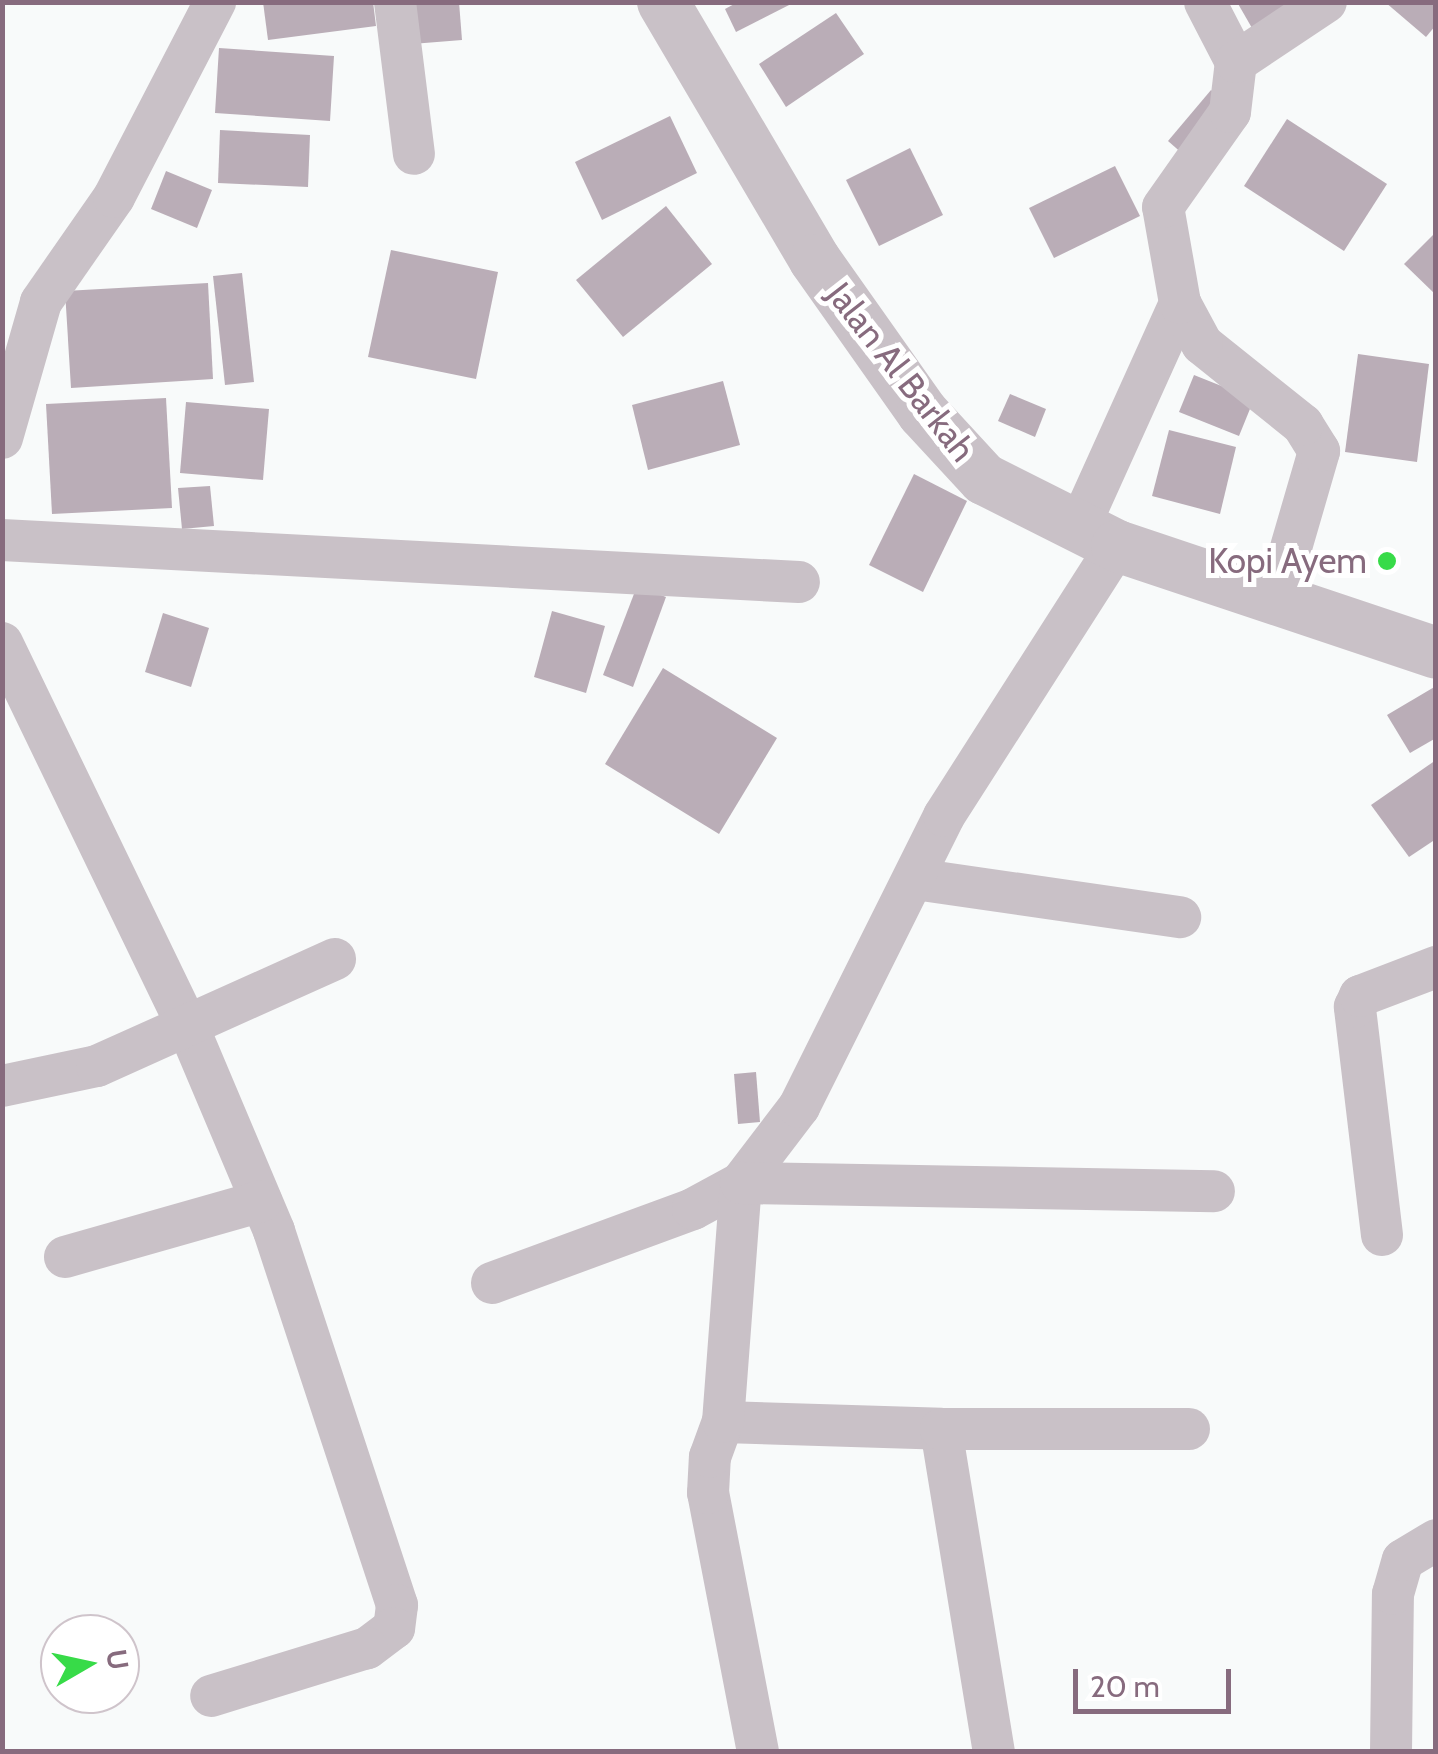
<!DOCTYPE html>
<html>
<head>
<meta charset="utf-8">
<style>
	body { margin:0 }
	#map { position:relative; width:1438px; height:1754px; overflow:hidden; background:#f8fafa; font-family:Cabin,sans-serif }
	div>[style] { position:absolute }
	.building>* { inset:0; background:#baadb7 }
	.minor>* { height:42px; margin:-21px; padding:0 21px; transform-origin:21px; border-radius:21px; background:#c9c1c7 }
	.tertiary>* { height:52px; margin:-26px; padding:0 26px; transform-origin:26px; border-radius:26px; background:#c9c1c7 }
	.dots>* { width:28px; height:28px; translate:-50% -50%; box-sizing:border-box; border:5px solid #fff; border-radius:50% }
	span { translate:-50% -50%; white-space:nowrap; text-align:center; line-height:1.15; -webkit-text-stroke:10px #fff; paint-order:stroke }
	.street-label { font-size:35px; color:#876b7e }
	.poi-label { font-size:35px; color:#876b7e }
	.right { translate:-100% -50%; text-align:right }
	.frame { position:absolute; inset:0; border:5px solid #876b7e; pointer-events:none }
	.north { position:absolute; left:40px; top:1614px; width:100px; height:100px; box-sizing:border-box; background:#fff; border:2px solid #cfc4cb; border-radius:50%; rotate:81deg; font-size:28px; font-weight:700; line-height:40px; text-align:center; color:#876b7e }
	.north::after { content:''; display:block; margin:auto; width:35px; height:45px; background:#37db48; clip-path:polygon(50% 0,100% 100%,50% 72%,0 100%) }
	.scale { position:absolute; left:1073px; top:1669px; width:158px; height:45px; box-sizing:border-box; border:5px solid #876b7e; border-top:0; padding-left:12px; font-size:30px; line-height:35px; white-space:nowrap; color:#876b7e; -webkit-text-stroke:8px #fff; paint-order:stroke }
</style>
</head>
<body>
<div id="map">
	<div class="building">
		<i style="clip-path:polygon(263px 2px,373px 2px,376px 26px,268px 40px)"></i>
		<i style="clip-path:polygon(408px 2px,459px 2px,462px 40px,412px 44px)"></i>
		<i style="clip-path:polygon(738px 2px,795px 2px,736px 32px,725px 9px)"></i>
		<i style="clip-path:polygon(1237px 2px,1311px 2px,1256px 35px)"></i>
		<i style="clip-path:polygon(1385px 2px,1436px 2px,1436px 25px,1426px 37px)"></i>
		<i style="clip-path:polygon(836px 13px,864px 54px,786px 107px,759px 64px)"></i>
		<i style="clip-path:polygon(219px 48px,334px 56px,330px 121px,215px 113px)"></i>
		<i style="clip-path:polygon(1211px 90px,1226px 103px,1184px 155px,1168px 141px)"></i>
		<i style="clip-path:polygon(670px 116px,697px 173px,602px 220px,575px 162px)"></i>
		<i style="clip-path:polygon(1287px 119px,1387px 184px,1344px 251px,1244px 186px)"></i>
		<i style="clip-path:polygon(220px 130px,310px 135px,308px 187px,218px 183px)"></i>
		<i style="clip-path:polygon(910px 148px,943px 215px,879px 246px,846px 180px)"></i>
		<i style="clip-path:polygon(1115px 166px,1140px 216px,1054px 258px,1029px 208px)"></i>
		<i style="clip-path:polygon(166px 171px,212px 190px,197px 228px,151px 209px)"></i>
		<i style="clip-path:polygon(666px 206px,712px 264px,623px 337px,576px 280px)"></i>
		<i style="clip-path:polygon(1436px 232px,1436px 295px,1404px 264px)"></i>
		<i style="clip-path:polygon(391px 250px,498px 272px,476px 379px,368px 357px)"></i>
		<i style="clip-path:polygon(242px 273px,254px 382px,225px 385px,213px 276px)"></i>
		<i style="clip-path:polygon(208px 283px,213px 379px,71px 388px,65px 291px)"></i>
		<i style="clip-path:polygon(1358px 354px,1429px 364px,1417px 462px,1345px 452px)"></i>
		<i style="clip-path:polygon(1194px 375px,1254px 399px,1239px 436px,1179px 412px)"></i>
		<i style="clip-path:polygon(723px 381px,740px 445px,648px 470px,632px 405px)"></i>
		<i style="clip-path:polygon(1010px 394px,1046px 409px,1035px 437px,998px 421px)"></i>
		<i style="clip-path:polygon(166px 398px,172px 508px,52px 514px,46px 404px)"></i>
		<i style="clip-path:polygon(186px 402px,269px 409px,263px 480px,180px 473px)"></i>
		<i style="clip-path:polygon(1169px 430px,1236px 447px,1220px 514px,1152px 496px)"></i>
		<i style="clip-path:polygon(914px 474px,967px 501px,923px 592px,869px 565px)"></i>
		<i style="clip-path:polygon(210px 486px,214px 526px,182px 529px,178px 488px)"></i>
		<i style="clip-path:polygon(637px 586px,666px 597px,633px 687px,603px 675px)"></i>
		<i style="clip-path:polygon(552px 611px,605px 626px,586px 693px,534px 677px)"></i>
		<i style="clip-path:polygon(163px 613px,209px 628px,191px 687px,145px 672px)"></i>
		<i style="clip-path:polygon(663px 668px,777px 738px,719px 834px,605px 764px)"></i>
		<i style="clip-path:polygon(1436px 686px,1436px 738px,1410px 753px,1387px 715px)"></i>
		<i style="clip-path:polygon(1436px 760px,1436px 839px,1409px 857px,1371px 805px)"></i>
		<i style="clip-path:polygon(756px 1072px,760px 1122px,738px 1124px,734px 1074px)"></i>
	</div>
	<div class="minor">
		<i style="left:395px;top:2px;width:153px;rotate:82.9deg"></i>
		<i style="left:1205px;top:2px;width:68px;rotate:62.7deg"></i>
		<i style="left:2px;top:438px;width:141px;rotate:-74deg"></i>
		<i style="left:41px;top:302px;width:128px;rotate:-55.2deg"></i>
		<i style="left:114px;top:197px;width:220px;rotate:-62.6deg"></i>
		<i style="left:1079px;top:527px;width:246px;rotate:-65.7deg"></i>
		<i style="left:2px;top:540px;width:798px;rotate:3.02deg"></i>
		<i style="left:1277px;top:596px;width:151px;rotate:-73.8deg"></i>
		<i style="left:1319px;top:451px;width:31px;rotate:-122deg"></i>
		<i style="left:1303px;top:425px;width:129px;rotate:-141.3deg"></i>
		<i style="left:1202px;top:344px;width:47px;rotate:-118.2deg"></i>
		<i style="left:1180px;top:303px;width:97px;rotate:-100deg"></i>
		<i style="left:1163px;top:207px;width:116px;rotate:-54.8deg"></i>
		<i style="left:1230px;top:112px;width:50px;rotate:-83.2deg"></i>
		<i style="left:1236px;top:62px;width:108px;rotate:-33.7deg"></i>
		<i style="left:2px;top:643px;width:427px;rotate:64.2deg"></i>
		<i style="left:188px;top:1027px;width:221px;rotate:67.1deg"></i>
		<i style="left:274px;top:1231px;width:394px;rotate:71.8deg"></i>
		<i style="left:397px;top:1605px;width:23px;rotate:97deg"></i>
		<i style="left:394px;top:1628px;width:34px;rotate:143deg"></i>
		<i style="left:367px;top:1648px;width:163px;rotate:162.9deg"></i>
		<i style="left:915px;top:879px;width:268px;rotate:8.2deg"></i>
		<i style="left:2px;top:1086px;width:97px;rotate:-11.9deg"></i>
		<i style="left:97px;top:1066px;width:261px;rotate:-24.2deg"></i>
		<i style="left:1382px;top:1235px;width:230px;rotate:-96.8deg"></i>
		<i style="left:1355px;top:1007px;width:12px;rotate:-66deg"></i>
		<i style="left:1360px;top:996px;width:81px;rotate:-20.9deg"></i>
		<i style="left:65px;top:1257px;width:204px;rotate:-15.9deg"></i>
		<i style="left:492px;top:1283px;width:214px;rotate:-20.2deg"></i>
		<i style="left:693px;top:1209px;width:55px;rotate:-28.4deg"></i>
		<i style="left:741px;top:1183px;width:96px;rotate:-52.7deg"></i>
		<i style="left:799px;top:1107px;width:325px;rotate:-63.5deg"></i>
		<i style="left:944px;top:816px;width:321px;rotate:-57.4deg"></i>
		<i style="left:723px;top:1422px;width:218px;rotate:1.8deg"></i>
		<i style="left:941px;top:1429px;width:327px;rotate:80.7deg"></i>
		<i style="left:941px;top:1429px;width:248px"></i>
		<i style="left:758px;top:1752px;width:264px;rotate:-100.9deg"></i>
		<i style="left:708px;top:1493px;width:36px;rotate:-87deg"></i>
		<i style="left:710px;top:1457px;width:37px;rotate:-70deg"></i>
		<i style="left:723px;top:1422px;width:240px;rotate:-85.7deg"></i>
		<i style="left:741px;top:1183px;width:473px;rotate:1deg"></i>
		<i style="left:1391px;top:1752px;width:158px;rotate:-89.3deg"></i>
		<i style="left:1393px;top:1594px;width:35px;rotate:-74deg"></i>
		<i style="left:1403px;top:1560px;width:39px;rotate:-31deg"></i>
	</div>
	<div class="tertiary">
		<i style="left:663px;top:2px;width:299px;rotate:59.5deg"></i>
		<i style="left:815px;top:260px;width:187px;rotate:54.8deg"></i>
		<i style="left:923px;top:413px;width:90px;rotate:47.3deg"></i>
		<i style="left:984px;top:479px;width:149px;rotate:26.7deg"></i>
		<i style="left:1117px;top:546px;width:336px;rotate:18.5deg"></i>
	</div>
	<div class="dots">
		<i style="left:1387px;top:561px;background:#37db48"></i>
	</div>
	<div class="street-label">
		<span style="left:901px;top:372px;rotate:52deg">Jalan Al Barkah</span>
	</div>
	<div class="poi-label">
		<span class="right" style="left:1367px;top:561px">Kopi Ayem</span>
	</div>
	<div class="frame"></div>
	<div class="north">U</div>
	<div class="scale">20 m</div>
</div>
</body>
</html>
